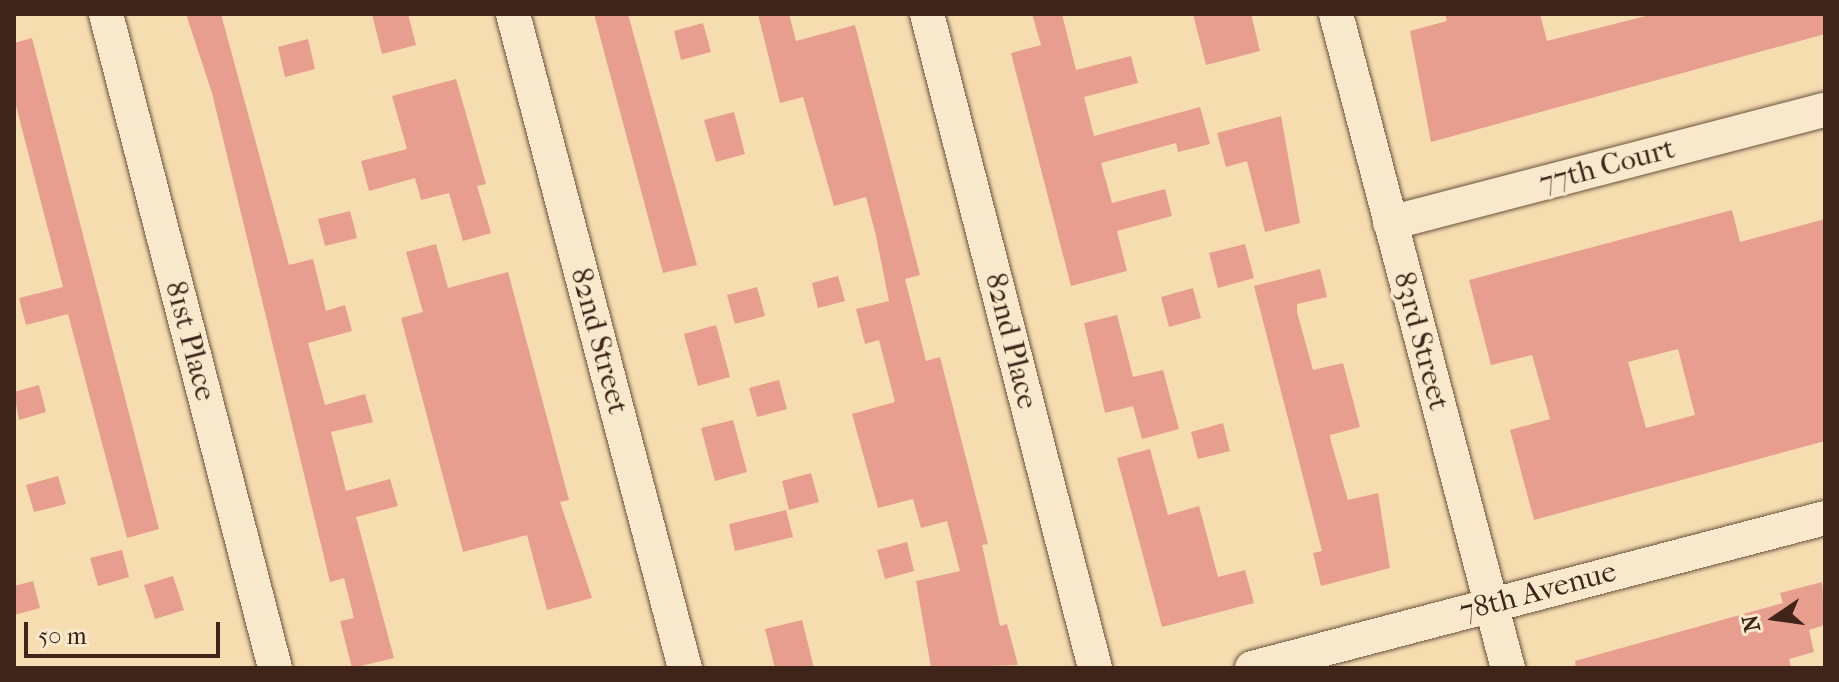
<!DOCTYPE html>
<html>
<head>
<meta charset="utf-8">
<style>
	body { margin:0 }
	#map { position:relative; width:1839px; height:682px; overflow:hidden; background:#f5ddb0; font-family:"IM FELL French Canon",serif }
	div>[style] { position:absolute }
	.building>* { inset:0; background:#e89e8e }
	.roads { filter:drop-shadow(0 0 2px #6c523f) drop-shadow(0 0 2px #6c523f) }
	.minor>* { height:34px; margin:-17px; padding:0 17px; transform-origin:17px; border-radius:17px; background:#f8e9cc }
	span { translate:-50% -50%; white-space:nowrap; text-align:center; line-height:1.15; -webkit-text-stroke:7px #f8e9cc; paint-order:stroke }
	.street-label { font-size:30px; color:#3e2419 }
	.frame { position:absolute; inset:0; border:16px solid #3e2419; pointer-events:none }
	.north { position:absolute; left:1735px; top:578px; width:80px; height:80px; -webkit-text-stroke:6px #f8e9cc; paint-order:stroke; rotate:257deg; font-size:22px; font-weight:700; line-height:32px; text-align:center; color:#3e2419 }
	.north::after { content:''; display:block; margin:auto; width:28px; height:36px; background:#3e2419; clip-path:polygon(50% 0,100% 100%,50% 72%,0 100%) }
	.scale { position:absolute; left:24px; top:622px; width:196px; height:36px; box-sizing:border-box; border:4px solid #3e2419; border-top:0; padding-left:10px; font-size:24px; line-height:28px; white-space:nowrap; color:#3e2419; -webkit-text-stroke:6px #f8e9cc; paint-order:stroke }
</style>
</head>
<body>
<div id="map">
	<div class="building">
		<i style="clip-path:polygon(186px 14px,221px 14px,289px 265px,313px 259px,326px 311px,345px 305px,352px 331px,308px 343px,325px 405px,365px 394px,373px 422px,331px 432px,346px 491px,390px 479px,398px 506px,356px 517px,394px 658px,352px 668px,340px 621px,354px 618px,344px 578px,330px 582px,212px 93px)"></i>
		<i style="clip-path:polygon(372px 14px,408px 14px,416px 45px,382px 54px)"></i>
		<i style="clip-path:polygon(594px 14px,628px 14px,697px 265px,663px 273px)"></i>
		<i style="clip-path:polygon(758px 14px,789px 14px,796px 41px,855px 25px,920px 275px,905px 279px,926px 361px,940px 357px,988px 544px,982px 545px,1000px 626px,1007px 624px,1018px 665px,931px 668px,916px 581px,960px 571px,947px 521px,921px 528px,913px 499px,878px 508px,852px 414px,895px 402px,879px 340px,865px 344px,856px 309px,889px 301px,876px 236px,866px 197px,834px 206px,803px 97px,780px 103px)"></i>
		<i style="clip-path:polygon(1032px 14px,1062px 14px,1076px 70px,1131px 56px,1138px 83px,1084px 97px,1094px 136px,1200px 107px,1210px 144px,1178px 152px,1176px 143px,1101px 163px,1112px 203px,1165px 189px,1172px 216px,1117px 231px,1127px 271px,1071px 286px,1011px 53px,1041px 45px)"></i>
		<i style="clip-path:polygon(1193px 14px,1251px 14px,1260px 51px,1206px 65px)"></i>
		<i style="clip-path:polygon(1445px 14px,1540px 14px,1547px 41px,1654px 14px,1825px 14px,1825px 34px,1431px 142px,1410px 31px,1447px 21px)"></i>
		<i style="clip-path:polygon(703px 23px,711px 52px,681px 60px,674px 31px)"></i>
		<i style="clip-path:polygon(32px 38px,159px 529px,127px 538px,68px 314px,26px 325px,19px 298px,63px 287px,14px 98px,14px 43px)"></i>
		<i style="clip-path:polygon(308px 39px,315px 69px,285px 77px,278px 47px)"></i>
		<i style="clip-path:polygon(456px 79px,486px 184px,477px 186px,491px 233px,463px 241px,449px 193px,421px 200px,415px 178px,369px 191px,361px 161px,407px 149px,392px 96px)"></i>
		<i style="clip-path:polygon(734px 112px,745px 154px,716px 162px,704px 120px)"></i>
		<i style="clip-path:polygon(1281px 116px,1300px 223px,1265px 232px,1247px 161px,1226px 167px,1217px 133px)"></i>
		<i style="clip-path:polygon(evenodd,1732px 210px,1740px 242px,1825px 219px,1825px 441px,1534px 520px,1510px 430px,1550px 419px,1532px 355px,1491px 365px,1469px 280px,1732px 210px,1678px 349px,1695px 415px,1646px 428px,1628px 362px,1678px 349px)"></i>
		<i style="clip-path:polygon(350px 211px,357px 238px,325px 246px,318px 219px)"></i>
		<i style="clip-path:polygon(436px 244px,448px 288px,508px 272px,569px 500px,560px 502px,592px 598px,547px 610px,527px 535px,463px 552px,401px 318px,423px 312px,406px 252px)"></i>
		<i style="clip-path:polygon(1245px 244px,1254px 278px,1218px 288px,1209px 253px)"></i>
		<i style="clip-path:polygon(1320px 269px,1327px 297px,1297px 304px,1297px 312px,1313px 370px,1343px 363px,1360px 427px,1330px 435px,1331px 442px,1348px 500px,1378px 493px,1390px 568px,1321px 586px,1313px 553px,1322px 551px,1254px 286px)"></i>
		<i style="clip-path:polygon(838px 276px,845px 301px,818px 308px,812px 283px)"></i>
		<i style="clip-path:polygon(757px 287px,765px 316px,735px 324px,727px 295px)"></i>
		<i style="clip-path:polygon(1193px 288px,1201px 318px,1169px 327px,1161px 297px)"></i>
		<i style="clip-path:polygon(1117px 315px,1133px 377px,1163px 370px,1179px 429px,1142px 439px,1133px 406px,1105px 413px,1084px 323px)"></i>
		<i style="clip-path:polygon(716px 325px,730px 377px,698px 386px,684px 334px)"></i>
		<i style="clip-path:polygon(779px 380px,787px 409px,757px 417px,749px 388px)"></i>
		<i style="clip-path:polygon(39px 385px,46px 412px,19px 420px,14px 392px)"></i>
		<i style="clip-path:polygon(733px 420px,747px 472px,715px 481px,701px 428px)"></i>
		<i style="clip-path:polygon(1223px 423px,1230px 451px,1198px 459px,1191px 432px)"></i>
		<i style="clip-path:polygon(1150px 449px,1168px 515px,1199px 506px,1218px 577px,1245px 570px,1254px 603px,1162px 627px,1117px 458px)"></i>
		<i style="clip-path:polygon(811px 473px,819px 502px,789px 510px,782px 481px)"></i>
		<i style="clip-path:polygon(58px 476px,66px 504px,34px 512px,26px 485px)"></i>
		<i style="clip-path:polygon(786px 510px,793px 537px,735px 551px,729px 524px)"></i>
		<i style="clip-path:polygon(907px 542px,914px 571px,885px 579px,877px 550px)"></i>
		<i style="clip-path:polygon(122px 550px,129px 577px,98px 586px,90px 558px)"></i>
		<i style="clip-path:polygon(173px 576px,184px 610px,155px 619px,144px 585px)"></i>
		<i style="clip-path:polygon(33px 581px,40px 608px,14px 615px,14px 586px)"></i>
		<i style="clip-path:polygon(1822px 582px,1825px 625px,1809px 630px,1814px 652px,1789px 659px,1791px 668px,1576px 668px,1575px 661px,1783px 603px,1780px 593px)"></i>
		<i style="clip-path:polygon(802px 620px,814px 668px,775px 668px,765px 629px)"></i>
	</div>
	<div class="roads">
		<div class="minor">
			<i style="left:106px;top:14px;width:675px;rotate:75.51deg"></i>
			<i style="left:513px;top:14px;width:676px;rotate:75.27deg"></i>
			<i style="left:927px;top:14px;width:675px;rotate:75.59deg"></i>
			<i style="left:1336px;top:14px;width:676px;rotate:75.27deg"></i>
			<i style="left:1390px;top:223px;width:449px;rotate:-14.6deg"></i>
			<i style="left:1252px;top:668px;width:592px;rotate:-14.67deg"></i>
		</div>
	</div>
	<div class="street-label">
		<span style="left:1607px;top:166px;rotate:-15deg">77th Court</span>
		<span style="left:190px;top:341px;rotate:75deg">81st Place</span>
		<span style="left:599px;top:341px;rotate:75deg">82nd Street</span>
		<span style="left:1011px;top:341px;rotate:76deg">82nd Place</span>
		<span style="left:1421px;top:341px;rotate:75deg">83rd Street</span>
		<span style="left:1538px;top:592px;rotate:-15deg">78th Avenue</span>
	</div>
	<div class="frame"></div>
	<div class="north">N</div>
	<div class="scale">50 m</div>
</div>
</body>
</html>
